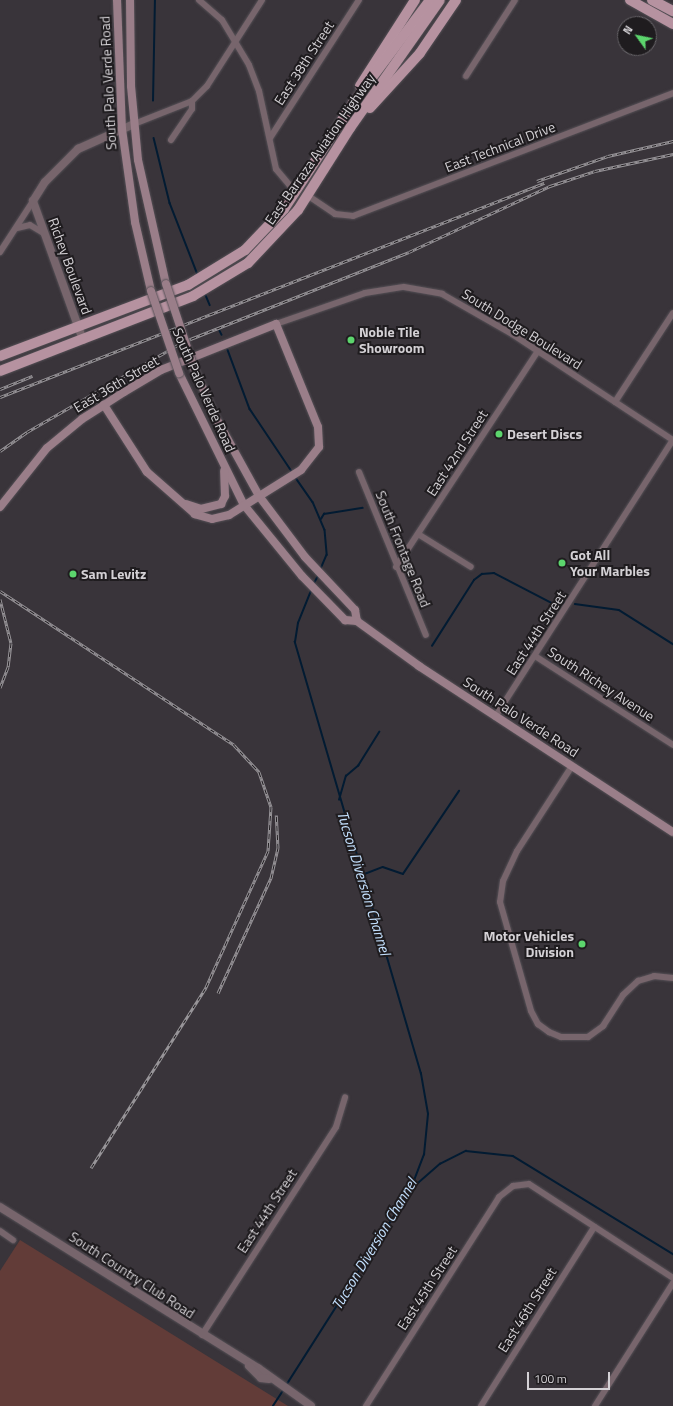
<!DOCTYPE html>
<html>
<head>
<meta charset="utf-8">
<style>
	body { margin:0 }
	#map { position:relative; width:673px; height:1406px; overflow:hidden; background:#39343a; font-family:"Titillium Web",sans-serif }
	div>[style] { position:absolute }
	.green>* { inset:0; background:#623c38 }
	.stream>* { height:1.5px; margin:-0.75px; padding:0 0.75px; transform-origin:0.75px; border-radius:0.75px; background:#021b32 }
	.roads { filter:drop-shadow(0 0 1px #555056) drop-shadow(0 0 1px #555056) }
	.minor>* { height:6px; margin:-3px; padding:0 3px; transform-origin:3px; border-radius:3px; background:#77656c }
	.tertiary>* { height:8px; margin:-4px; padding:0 4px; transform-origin:4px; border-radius:4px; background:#77656c }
	.secondary>* { height:8px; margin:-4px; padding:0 4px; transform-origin:4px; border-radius:4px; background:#9a7e89 }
	.primary>* { height:10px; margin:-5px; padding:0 5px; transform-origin:5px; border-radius:5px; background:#b692a0 }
	.rail>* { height:3px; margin-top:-1.5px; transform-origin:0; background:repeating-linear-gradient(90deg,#1f1c1f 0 4.5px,#989599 0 9px); box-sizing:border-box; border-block:1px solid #989599 }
	.bridges { filter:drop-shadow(0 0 1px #555056) drop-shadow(0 0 1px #555056) }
	.secondary-bridge>* { height:8px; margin:-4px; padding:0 4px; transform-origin:4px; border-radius:4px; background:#9a7e89 }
	.dots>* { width:11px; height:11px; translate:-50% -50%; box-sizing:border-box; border:2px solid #1f1c1f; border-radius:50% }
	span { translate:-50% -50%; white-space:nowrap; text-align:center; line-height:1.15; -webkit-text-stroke:4px #1f1c1f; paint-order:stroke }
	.street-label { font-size:14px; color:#d4d1d5 }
	.poi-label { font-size:14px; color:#d4d1d5; font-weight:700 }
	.left { translate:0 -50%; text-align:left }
	.right { translate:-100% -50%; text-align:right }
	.water-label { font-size:15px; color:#c4e1ff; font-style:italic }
	.north { position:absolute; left:617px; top:16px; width:40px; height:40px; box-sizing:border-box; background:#1f1c1f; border:1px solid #676468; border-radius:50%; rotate:303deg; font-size:11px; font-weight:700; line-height:16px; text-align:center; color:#d4d1d5 }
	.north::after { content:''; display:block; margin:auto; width:14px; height:18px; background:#5cd56d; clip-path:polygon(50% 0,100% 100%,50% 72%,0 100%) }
	.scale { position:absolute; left:527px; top:1372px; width:83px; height:18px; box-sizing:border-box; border:2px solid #d4d1d5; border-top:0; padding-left:5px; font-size:12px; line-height:14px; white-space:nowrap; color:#d4d1d5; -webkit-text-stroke:3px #1f1c1f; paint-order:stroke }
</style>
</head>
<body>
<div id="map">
	<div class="green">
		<i style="clip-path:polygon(20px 1240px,288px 1406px,0 1406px,0 1271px)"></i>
	</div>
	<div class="stream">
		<i style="left:153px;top:101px;width:101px;rotate:-88.9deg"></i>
		<i style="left:154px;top:138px;width:67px;rotate:76.2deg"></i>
		<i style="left:170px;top:203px;width:77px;rotate:68.7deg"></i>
		<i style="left:205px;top:293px;width:13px;rotate:67deg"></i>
		<i style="left:220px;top:331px;width:4px;rotate:63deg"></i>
		<i style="left:228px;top:350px;width:63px;rotate:69.6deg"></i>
		<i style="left:250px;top:409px;width:77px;rotate:56.1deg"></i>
		<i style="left:296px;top:478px;width:29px;rotate:55deg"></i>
		<i style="left:313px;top:502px;width:30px;rotate:67deg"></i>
		<i style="left:325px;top:530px;width:25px;rotate:85deg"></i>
		<i style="left:327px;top:555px;width:15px;rotate:113deg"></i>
		<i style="left:321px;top:519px;width:6px;rotate:-59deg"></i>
		<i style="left:324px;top:514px;width:39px;rotate:-9deg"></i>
		<i style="left:314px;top:583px;width:8px;rotate:-60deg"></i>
		<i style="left:575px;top:604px;width:44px;rotate:7.8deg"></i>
		<i style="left:619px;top:610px;width:64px;rotate:32.2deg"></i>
		<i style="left:432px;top:646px;width:78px;rotate:-57.5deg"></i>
		<i style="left:474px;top:580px;width:10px;rotate:-37deg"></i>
		<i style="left:482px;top:574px;width:12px;rotate:-5deg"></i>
		<i style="left:494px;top:573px;width:65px;rotate:27.3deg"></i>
		<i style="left:552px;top:603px;width:12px"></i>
		<i style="left:339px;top:800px;width:25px;rotate:-74deg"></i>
		<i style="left:346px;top:776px;width:16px;rotate:-40deg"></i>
		<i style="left:358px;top:766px;width:40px;rotate:-58deg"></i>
		<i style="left:362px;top:875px;width:22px;rotate:-21deg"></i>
		<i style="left:383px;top:867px;width:21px;rotate:19deg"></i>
		<i style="left:403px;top:874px;width:100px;rotate:-56deg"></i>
		<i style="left:410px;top:1190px;width:40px;rotate:-41deg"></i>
		<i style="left:440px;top:1164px;width:29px;rotate:-27deg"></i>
		<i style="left:466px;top:1151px;width:47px;rotate:6.1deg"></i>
		<i style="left:513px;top:1156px;width:188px;rotate:31.5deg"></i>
		<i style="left:287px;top:1384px;width:229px;rotate:-57.5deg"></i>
		<i style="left:410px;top:1191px;width:39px;rotate:-69deg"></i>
		<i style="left:424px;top:1155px;width:41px;rotate:-84.4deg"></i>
		<i style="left:428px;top:1114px;width:41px;rotate:-99.9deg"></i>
		<i style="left:421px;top:1074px;width:450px;rotate:-106.3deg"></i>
		<i style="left:295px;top:642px;width:19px;rotate:-81deg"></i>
		<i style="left:298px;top:623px;width:35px;rotate:-68deg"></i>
		<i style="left:273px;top:1406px;width:20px;rotate:-57deg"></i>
	</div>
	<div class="roads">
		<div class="minor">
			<i style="left:199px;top:0;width:30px;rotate:41deg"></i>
			<i style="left:222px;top:20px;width:52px;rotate:59deg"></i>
			<i style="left:249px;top:65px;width:28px;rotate:69deg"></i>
			<i style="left:259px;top:91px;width:80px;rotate:77.7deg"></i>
			<i style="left:276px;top:169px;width:30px;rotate:50deg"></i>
			<i style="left:466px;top:76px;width:90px;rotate:-57.2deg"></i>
			<i style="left:134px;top:124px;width:62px;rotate:-21.6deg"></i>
			<i style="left:192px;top:101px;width:21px;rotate:-45deg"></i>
			<i style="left:207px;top:86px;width:102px;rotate:-57.4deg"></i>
			<i style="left:270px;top:138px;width:164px;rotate:-57.2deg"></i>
			<i style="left:171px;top:140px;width:37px;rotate:-56deg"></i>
			<i style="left:192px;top:109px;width:8px;rotate:-90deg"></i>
			<i style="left:307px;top:195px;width:34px;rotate:34deg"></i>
			<i style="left:335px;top:214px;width:18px;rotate:6deg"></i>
			<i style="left:353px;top:216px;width:343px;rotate:-21deg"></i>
			<i style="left:17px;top:228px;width:13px;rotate:-13deg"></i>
			<i style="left:30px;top:225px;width:17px;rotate:31deg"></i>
			<i style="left:0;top:252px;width:61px;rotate:-57.1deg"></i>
			<i style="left:276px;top:324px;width:94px;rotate:-19.2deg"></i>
			<i style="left:365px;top:293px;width:39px;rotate:-9deg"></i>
			<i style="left:404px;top:287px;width:39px;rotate:10deg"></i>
			<i style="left:442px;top:294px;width:81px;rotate:29.7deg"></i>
			<i style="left:512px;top:334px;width:193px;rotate:33.4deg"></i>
			<i style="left:615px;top:402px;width:106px;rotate:-56.9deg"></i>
			<i style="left:359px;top:472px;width:176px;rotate:67.7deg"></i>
			<i style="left:418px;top:534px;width:62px;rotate:31.9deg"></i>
			<i style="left:396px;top:567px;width:258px;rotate:-56.7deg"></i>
			<i style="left:535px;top:656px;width:164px;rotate:32.8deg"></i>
			<i style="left:495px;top:717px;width:329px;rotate:-57.3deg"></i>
			<i style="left:572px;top:766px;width:101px;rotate:122.9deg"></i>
			<i style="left:517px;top:851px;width:33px;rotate:115deg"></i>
			<i style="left:503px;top:881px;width:21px;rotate:98deg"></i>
			<i style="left:500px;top:902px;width:113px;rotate:74.1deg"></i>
			<i style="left:531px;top:1011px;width:15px;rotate:62deg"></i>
			<i style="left:538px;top:1024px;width:14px;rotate:36deg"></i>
			<i style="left:549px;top:1032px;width:13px;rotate:23deg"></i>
			<i style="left:561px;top:1037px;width:27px"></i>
			<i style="left:588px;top:1037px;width:19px;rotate:-36deg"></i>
			<i style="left:603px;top:1026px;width:37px;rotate:-57deg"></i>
			<i style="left:623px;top:995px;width:21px;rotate:-43deg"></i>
			<i style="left:638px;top:981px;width:17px;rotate:-17deg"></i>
			<i style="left:654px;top:976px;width:19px;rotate:6deg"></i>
			<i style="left:0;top:1231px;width:16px;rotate:35deg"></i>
			<i style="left:202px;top:1335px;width:247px;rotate:-57.2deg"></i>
			<i style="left:336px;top:1127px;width:31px;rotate:-73deg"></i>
			<i style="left:366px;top:1406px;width:248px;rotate:-57.5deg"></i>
			<i style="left:499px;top:1197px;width:18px;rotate:-38deg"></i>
			<i style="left:513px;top:1186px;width:16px;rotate:-7deg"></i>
			<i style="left:529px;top:1184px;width:172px;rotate:33.1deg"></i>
			<i style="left:481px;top:1406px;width:212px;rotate:-57.7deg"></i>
			<i style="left:595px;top:1406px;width:146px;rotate:-57.6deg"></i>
		</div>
		<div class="tertiary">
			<i style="left:83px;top:340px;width:148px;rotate:-109.8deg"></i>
			<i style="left:33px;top:201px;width:22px;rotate:-58deg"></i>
			<i style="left:45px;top:182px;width:47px;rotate:-45deg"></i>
			<i style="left:78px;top:149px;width:61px;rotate:-24.1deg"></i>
			<i style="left:0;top:1207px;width:304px;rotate:32deg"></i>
			<i style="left:258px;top:1368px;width:65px;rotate:35.6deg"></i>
			<i style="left:249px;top:1366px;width:17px;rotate:45deg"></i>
			<i style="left:261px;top:1378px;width:8px;rotate:7deg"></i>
		</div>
		<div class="secondary">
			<i style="left:117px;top:0;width:129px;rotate:87.8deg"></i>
			<i style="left:122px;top:129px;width:94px;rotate:82deg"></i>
			<i style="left:135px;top:222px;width:71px;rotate:76.9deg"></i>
			<i style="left:130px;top:0;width:86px;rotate:89.3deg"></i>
			<i style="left:131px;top:86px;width:74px;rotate:84.6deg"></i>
			<i style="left:138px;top:160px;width:127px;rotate:77.3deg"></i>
			<i style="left:194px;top:368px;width:55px;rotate:66.3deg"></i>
			<i style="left:216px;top:418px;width:89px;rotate:61.1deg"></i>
			<i style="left:259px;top:496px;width:76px;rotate:53deg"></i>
			<i style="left:305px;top:557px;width:73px;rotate:46.7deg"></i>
			<i style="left:355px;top:610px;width:11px;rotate:80deg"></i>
			<i style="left:179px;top:373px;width:147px;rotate:63.8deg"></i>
			<i style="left:244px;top:505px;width:92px;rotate:50.8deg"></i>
			<i style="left:302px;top:576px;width:62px;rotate:45.7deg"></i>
			<i style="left:345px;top:620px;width:12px;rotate:5deg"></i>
			<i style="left:357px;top:621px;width:77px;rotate:36deg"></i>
			<i style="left:419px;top:666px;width:303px;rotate:33.2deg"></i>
			<i style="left:186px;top:504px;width:16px;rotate:18deg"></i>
			<i style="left:201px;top:509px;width:21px;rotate:-14deg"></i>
			<i style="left:221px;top:504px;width:9px;rotate:-63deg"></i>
			<i style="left:225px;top:496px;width:25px;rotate:-92deg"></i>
			<i style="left:0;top:507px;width:75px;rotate:-51.5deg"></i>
			<i style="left:47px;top:448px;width:45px;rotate:-39.6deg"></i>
			<i style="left:82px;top:419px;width:26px;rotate:-32deg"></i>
			<i style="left:104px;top:405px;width:24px;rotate:-33deg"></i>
			<i style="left:124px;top:392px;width:43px;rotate:-30.7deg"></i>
			<i style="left:161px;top:370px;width:124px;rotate:-21.8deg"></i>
			<i style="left:276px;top:324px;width:111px;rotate:67.8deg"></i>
			<i style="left:318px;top:427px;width:20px;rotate:87deg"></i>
			<i style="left:319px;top:447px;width:29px;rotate:128deg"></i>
			<i style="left:301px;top:470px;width:85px;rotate:148deg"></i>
			<i style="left:229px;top:515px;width:17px;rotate:167deg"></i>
			<i style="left:212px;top:519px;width:18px;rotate:-164deg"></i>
			<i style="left:195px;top:514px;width:64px;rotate:-138.8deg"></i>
			<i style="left:147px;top:472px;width:80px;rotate:-122.7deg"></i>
		</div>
		<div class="primary">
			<i style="left:630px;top:0;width:49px;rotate:29.2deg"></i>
			<i style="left:652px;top:0;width:24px;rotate:28deg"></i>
			<i style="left:360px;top:86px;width:102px;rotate:-57.4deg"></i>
			<i style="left:370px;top:108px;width:74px;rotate:-47.7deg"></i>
			<i style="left:420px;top:53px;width:64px;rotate:-55.8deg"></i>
			<i style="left:0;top:356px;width:201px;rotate:-20.7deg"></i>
			<i style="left:188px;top:285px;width:67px;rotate:-31.6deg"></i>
			<i style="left:245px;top:250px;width:57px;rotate:-46.4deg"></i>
			<i style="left:284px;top:209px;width:126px;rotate:-56.9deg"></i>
			<i style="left:353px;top:103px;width:129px;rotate:-53.2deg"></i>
			<i style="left:0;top:371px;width:207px;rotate:-21.2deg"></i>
			<i style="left:193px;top:296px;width:64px;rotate:-31deg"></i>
			<i style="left:248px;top:263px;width:73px;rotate:-46.7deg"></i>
			<i style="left:298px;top:210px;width:97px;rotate:-57.6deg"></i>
			<i style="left:350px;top:128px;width:156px;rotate:-54.9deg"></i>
		</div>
	</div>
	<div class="rail">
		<i style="left:537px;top:181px;width:75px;rotate:-19.4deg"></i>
		<i style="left:608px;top:156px;width:67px;rotate:-13deg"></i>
		<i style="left:0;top:389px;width:35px;rotate:-22deg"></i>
		<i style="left:0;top:397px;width:585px;rotate:-21.47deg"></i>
		<i style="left:0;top:451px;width:33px;rotate:-35deg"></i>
		<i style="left:27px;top:432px;width:180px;rotate:-30deg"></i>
		<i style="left:183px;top:342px;width:243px;rotate:-21.7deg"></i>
		<i style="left:409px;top:252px;width:156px;rotate:-25.1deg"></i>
		<i style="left:550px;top:186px;width:47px;rotate:-18.4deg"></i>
		<i style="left:595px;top:171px;width:80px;rotate:-12.3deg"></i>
		<i style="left:0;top:591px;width:280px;rotate:33.3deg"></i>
		<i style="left:234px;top:745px;width:37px;rotate:47deg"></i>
		<i style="left:259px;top:772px;width:37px;rotate:71deg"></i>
		<i style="left:271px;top:807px;width:44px;rotate:93.9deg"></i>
		<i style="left:268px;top:851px;width:152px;rotate:114.5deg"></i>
		<i style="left:205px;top:989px;width:212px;rotate:122.5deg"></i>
		<i style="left:0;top:599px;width:45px;rotate:76deg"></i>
		<i style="left:11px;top:643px;width:24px;rotate:97deg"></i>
		<i style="left:8px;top:667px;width:22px;rotate:111deg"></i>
		<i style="left:218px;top:993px;width:127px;rotate:-65.3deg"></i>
		<i style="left:271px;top:878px;width:31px;rotate:-77deg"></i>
		<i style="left:278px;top:848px;width:33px;rotate:-93deg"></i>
	</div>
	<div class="bridges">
		<div class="secondary-bridge">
			<i style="left:166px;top:284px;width:89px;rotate:71.6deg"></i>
			<i style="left:151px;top:291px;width:87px;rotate:71.1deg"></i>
		</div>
	</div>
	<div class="dots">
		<i style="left:351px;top:340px;background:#5cd56d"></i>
		<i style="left:499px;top:434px;background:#5cd56d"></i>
		<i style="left:562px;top:563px;background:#5cd56d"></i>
		<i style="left:73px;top:574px;background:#5cd56d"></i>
		<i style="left:582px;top:944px;background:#5cd56d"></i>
	</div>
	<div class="street-label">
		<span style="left:304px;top:63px;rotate:-57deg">East 38th Street</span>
		<span style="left:108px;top:83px;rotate:-93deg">South Palo Verde Road</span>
		<span style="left:500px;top:147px;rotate:-21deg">East Technical Drive</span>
		<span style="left:320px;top:149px;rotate:-55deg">East Barraza Aviation Highway</span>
		<span style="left:70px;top:266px;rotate:70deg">Richey Boulevard</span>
		<span style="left:522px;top:329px;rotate:32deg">South Dodge Boulevard</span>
		<span style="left:116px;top:384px;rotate:-31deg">East 36th Street</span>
		<span style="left:204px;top:390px;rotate:66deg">South Palo Verde Road</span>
		<span style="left:457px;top:453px;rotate:-57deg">East 42nd Street</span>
		<span style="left:403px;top:549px;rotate:68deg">South Frontage Road</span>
		<span style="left:536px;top:633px;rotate:-57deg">East 44th Street</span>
		<span style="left:601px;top:684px;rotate:33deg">South Richey Avenue</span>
		<span style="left:521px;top:717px;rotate:33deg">South Palo Verde Road</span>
		<span style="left:267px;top:1211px;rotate:-57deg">East 44th Street</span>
		<span style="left:132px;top:1275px;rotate:33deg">South Country Club Road</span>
		<span style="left:427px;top:1288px;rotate:-57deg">East 45th Street</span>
		<span style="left:527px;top:1310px;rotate:-58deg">East 46th Street</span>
	</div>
	<div class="poi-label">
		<span class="left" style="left:359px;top:340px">Noble Tile<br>Showroom</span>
		<span class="left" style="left:507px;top:434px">Desert Discs</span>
		<span class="left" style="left:570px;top:563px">Got All<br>Your Marbles</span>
		<span class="left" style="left:81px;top:574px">Sam Levitz</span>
		<span class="right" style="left:574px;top:944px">Motor Vehicles<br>Division</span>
	</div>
	<div class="water-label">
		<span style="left:364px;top:883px;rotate:73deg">Tucson Diversion Channel</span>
		<span style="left:374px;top:1244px;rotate:-59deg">Tucson Diversion Channel</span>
	</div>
	<div class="north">N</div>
	<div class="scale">100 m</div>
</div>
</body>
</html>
